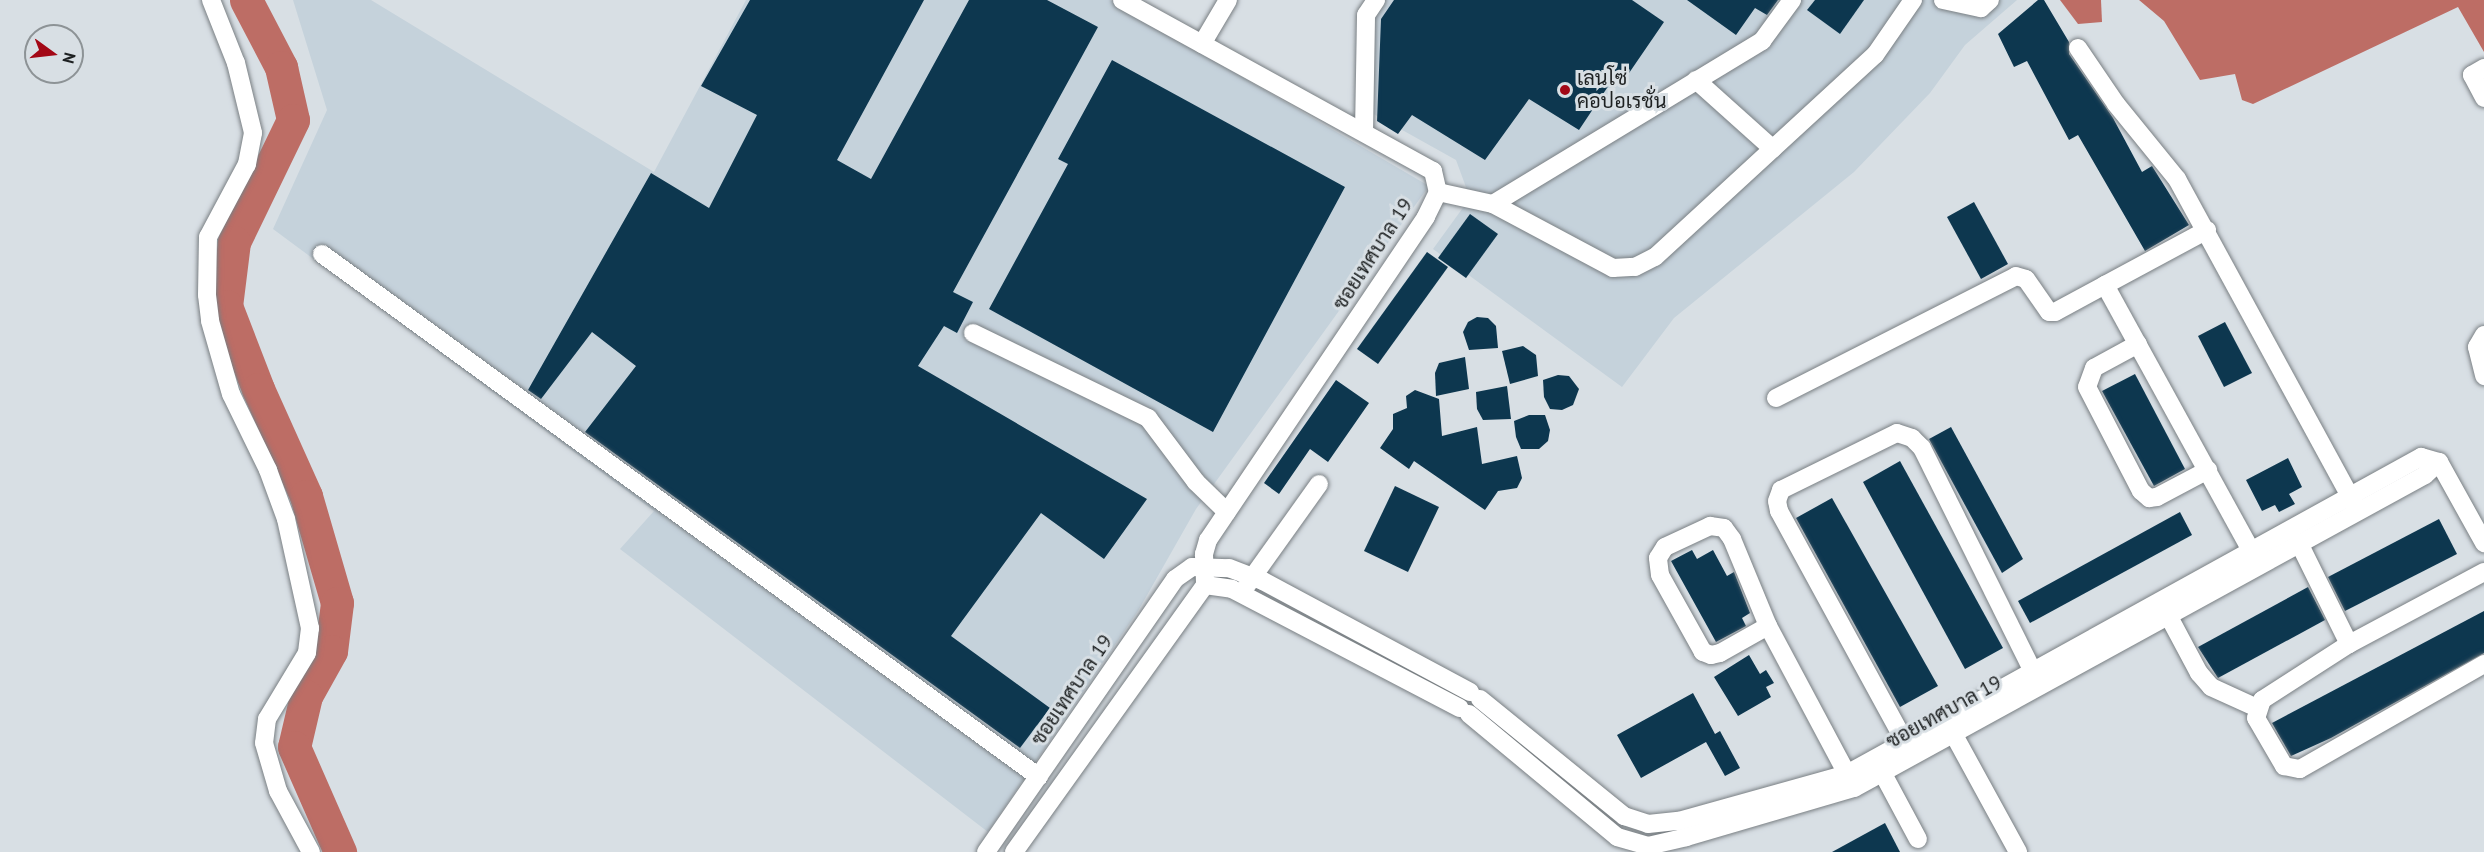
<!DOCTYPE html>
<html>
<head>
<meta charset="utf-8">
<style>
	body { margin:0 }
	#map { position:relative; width:2484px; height:852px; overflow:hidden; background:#d8dfe4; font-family:"PT Sans",Sarabun,sans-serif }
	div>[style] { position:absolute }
	.built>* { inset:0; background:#c5d2db }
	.water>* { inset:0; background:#bd6d65 }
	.river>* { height:33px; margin:-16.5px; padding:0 16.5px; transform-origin:16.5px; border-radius:16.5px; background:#bd6d65 }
	.building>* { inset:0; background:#0d374f }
	.roads { filter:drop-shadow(0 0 2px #797f83) drop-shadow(0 0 2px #797f83) }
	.minor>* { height:18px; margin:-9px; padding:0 9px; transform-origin:9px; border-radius:9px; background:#fff }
	.dots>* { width:16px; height:16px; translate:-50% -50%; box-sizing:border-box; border:3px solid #d8dfe4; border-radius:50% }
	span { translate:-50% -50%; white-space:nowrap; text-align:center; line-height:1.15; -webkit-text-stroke:6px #d8dfe4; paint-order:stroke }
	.poi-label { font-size:20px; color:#1d2021 }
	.left { translate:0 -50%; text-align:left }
	.street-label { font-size:20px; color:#1d2021 }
	.north { position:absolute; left:24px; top:24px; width:60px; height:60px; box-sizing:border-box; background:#d8dfe4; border:2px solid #8d9396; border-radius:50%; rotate:105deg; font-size:16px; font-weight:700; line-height:24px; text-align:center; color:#1d2021 }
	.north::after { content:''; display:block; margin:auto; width:21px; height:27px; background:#a30816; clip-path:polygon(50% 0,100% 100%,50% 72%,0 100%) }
</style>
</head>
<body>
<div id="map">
	<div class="built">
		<i style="clip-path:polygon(293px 0,371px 0,654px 172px,746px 0,1110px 0,1429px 186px,1196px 509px,1138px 611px,988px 832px,620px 549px,654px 511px,273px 229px,327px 110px)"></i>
		<i style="clip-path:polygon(1382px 0,2017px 0,1965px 45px,1930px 93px,1854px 172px,1674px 318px,1622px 387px,1433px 249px,1470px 198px,1456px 160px,1370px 112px,1375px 10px)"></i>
	</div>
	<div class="water">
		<i style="clip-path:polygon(2060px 0,2101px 0,2102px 22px,2078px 24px)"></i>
		<i style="clip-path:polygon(2139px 0,2484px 0,2484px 52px,2458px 7px,2253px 104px,2242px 100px,2235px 74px,2200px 80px,2164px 21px)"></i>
	</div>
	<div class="river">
		<i style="left:246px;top:0;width:76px;rotate:62.4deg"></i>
		<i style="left:281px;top:67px;width:54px;rotate:77.2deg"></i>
		<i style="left:293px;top:120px;width:136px;rotate:115.8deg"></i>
		<i style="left:234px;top:242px;width:64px;rotate:97.1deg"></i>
		<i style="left:226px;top:306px;width:89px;rotate:68.9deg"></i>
		<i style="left:258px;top:389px;width:117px;rotate:65.8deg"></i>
		<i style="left:306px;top:496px;width:111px;rotate:73.8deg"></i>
		<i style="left:337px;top:603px;width:48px;rotate:97.1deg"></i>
		<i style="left:331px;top:651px;width:51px;rotate:119.1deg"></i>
		<i style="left:306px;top:696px;width:52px;rotate:103.2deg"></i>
		<i style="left:294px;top:747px;width:115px;rotate:66.3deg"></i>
	</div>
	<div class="building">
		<i style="clip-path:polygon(750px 0,924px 0,837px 160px,871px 179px,969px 0,1047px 0,1098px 27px,953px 292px,973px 302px,957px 333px,944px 326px,918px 366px,1147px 499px,1104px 559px,1041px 513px,951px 636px,1050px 708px,1020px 748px,585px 432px,636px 366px,592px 332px,541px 399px,528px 390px,651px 173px,709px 208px,757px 115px,701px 86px)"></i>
		<i style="clip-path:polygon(1394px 0,1632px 0,1664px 22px,1627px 76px,1619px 70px,1579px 130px,1529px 99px,1485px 160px,1412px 115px,1398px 134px,1377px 121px,1381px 19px)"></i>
		<i style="clip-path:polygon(1687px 0,1778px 0,1767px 15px,1755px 8px,1736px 35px)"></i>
		<i style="clip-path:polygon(1815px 0,1864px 0,1840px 34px,1807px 10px)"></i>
		<i style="clip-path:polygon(2038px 0,2044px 0,2069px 42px,2069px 54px,2113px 118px,2142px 172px,2152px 166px,2189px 225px,2145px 251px,2078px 135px,2069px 140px,2027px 61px,2014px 67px,1998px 34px)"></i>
		<i style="clip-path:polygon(1112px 60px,1345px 187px,1213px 432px,989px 309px,1068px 164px,1058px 159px)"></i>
		<i style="clip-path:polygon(1974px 202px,2008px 264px,1981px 279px,1947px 217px)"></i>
		<i style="clip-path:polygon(1470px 214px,1498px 234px,1466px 278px,1438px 258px)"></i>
		<i style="clip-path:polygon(1427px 252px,1448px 267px,1378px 364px,1357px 349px)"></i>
		<i style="clip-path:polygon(1477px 317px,1488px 318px,1496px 326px,1498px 348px,1469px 350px,1463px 332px,1468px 322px)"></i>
		<i style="clip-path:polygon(2225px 322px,2252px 373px,2224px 387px,2198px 336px)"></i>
		<i style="clip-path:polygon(1523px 346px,1536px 355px,1538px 376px,1510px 384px,1502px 351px)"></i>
		<i style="clip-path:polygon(1465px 357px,1469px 389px,1436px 396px,1435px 373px,1439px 363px)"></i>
		<i style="clip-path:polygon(2135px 374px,2185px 469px,2154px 486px,2102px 391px)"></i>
		<i style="clip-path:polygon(1558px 375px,1569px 376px,1579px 389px,1573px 405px,1562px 410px,1550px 409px,1544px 397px,1543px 380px)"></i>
		<i style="clip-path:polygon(1336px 380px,1369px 403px,1328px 462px,1310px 449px,1279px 494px,1264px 483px)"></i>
		<i style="clip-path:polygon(1507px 386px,1511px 419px,1483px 420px,1477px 409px,1476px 392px)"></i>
		<i style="clip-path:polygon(1415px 390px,1439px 399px,1442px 436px,1477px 427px,1482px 464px,1517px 456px,1522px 478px,1517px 488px,1498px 491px,1485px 510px,1414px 461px,1409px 469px,1380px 448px,1393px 429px,1393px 414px,1407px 408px,1406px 396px)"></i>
		<i style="clip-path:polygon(1529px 415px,1545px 415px,1550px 430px,1548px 441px,1539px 449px,1521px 449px,1516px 437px,1514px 421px)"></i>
		<i style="clip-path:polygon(1951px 427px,2023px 559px,2002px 573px,1929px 439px)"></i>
		<i style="clip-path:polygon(2288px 458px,2302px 487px,2289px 494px,2295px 504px,2279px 512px,2275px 505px,2262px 511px,2246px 480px)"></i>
		<i style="clip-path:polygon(1900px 461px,2003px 648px,1965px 669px,1863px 482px)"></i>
		<i style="clip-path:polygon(1395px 486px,1439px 507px,1408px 572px,1364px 551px)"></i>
		<i style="clip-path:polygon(1832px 498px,1938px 686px,1900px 707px,1796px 518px)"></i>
		<i style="clip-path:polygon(2180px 512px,2192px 535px,2030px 623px,2018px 601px)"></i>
		<i style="clip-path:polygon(2439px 519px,2457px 554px,2345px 611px,2328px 577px)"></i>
		<i style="clip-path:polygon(1692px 550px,1697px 559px,1713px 550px,1727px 576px,1734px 572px,1750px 613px,1742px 618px,1746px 626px,1716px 642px,1671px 561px)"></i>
		<i style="clip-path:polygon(2308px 587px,2325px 620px,2218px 678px,2198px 647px)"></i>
		<i style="clip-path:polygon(2484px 611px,2484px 653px,2331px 738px,2291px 756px,2272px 723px)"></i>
		<i style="clip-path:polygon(1749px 655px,1760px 674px,1766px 670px,1774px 683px,1766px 687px,1771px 697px,1738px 716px,1714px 677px)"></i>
		<i style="clip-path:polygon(1693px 693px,1715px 734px,1720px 731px,1740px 768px,1725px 776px,1706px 742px,1641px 778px,1617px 735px)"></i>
		<i style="clip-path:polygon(1885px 823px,1900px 852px,1832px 852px)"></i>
	</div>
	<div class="roads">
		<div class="minor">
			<i style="left:211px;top:0;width:68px;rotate:68.4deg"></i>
			<i style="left:236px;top:63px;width:72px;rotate:76.3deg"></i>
			<i style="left:253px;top:133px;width:32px;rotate:101deg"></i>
			<i style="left:247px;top:164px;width:83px;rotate:118.1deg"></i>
			<i style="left:208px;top:237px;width:58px;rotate:91deg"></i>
			<i style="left:207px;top:295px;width:26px;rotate:83deg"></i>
			<i style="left:210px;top:321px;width:76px;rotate:74deg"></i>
			<i style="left:231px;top:394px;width:85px;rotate:64deg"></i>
			<i style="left:268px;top:470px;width:52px;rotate:69.8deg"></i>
			<i style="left:286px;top:519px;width:112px;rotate:77.6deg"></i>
			<i style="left:310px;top:628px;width:25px;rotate:97deg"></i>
			<i style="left:307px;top:653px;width:77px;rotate:121.2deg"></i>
			<i style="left:267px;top:719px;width:24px;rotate:97deg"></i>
			<i style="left:264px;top:743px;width:50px;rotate:73.7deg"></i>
			<i style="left:278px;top:791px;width:69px;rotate:61.6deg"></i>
			<i style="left:1122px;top:0;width:355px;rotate:28.8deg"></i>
			<i style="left:1433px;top:171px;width:22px;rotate:77deg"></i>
			<i style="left:1438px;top:192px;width:28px;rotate:116deg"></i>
			<i style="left:1426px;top:217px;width:390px;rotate:124deg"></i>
			<i style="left:1208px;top:540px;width:15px;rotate:106deg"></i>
			<i style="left:1204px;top:554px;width:31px;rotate:88deg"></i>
			<i style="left:1943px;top:0;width:39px;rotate:12deg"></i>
			<i style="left:1981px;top:8px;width:12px;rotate:-42deg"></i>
			<i style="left:1202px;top:44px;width:51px;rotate:-59.4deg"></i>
			<i style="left:2078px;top:48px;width:68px;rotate:55.8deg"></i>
			<i style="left:2116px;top:104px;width:97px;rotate:50.9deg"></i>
			<i style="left:2177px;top:179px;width:374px;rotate:61.4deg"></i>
			<i style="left:2484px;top:68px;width:14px;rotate:150deg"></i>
			<i style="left:2472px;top:75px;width:26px;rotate:62deg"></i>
			<i style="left:1696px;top:80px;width:103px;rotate:41.9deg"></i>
			<i style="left:1364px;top:132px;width:117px;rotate:-89deg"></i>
			<i style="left:1366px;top:15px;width:18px;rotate:-56deg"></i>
			<i style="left:1438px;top:192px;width:56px;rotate:12.3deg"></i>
			<i style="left:1493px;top:204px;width:315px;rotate:-31.2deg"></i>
			<i style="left:1762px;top:41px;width:51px;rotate:-53.8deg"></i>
			<i style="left:1493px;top:204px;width:136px;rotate:28.1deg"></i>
			<i style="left:1613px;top:268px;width:22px;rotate:-3deg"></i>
			<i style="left:1635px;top:267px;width:22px;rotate:-27deg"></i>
			<i style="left:1655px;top:257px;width:299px;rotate:-42.6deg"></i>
			<i style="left:1875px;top:55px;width:67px;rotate:-55.4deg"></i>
			<i style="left:322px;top:254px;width:887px;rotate:36.11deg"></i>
			<i style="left:2105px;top:285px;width:116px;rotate:-28.3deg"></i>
			<i style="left:973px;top:333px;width:195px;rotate:25.9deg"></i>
			<i style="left:1148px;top:418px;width:80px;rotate:53.1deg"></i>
			<i style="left:1196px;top:482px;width:43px;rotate:44.1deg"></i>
			<i style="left:2484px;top:335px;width:14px;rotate:120deg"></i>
			<i style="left:2477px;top:347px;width:30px;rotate:76deg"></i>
			<i style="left:2138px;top:344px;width:50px;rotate:151.4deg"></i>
			<i style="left:2094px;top:368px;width:20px;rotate:110deg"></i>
			<i style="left:2087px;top:387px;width:117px;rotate:62.6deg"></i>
			<i style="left:2141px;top:491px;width:11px;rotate:41deg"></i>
			<i style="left:2149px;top:498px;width:8px;rotate:-7deg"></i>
			<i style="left:2157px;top:497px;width:58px;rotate:-27.9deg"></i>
			<i style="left:1776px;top:398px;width:269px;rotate:-26.9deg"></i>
			<i style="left:2016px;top:276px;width:10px;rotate:17deg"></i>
			<i style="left:2026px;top:279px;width:40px;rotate:55.1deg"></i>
			<i style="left:2049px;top:312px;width:6px"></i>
			<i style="left:2055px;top:312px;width:57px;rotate:-28.4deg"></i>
			<i style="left:2105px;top:285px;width:315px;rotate:61.2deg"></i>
			<i style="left:2299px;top:543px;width:113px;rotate:63.7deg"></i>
			<i style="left:2484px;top:572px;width:153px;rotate:151.9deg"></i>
			<i style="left:2349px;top:644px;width:103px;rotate:147.2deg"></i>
			<i style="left:2262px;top:700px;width:19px;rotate:108deg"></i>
			<i style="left:2256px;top:718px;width:56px;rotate:59.7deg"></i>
			<i style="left:2284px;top:766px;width:16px;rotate:11deg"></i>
			<i style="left:2300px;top:769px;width:212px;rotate:-29.7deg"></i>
			<i style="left:1247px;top:585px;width:124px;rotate:-54.5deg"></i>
			<i style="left:2168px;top:615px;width:66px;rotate:61.9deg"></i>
			<i style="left:2199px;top:673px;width:18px;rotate:49deg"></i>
			<i style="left:2211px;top:687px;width:51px;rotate:24.5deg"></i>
			<i style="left:1768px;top:626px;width:55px;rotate:150.6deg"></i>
			<i style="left:1720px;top:653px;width:9px;rotate:167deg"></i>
			<i style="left:1711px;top:655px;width:9px;rotate:-159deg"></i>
			<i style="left:1703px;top:652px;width:88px;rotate:-119.2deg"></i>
			<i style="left:1660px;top:575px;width:17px;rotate:-97deg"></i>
			<i style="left:1658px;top:558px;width:13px;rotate:-58deg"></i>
			<i style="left:1665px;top:547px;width:50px;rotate:-25deg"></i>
			<i style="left:1710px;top:526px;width:14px;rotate:8deg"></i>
			<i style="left:1724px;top:528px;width:14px;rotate:54deg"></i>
			<i style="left:1732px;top:539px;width:94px;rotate:67.5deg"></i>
			<i style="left:1768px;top:626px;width:178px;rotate:61.9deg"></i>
			<i style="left:1480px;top:699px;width:186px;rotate:39.1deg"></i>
			<i style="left:1624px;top:816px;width:25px;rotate:18deg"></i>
			<i style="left:1648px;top:824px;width:31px;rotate:-6deg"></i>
			<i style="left:1679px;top:821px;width:174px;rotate:-15.6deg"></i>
			<i style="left:1847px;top:774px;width:656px;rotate:-28.91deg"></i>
			<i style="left:2421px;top:457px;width:19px;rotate:16deg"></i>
			<i style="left:2439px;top:462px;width:93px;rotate:60.9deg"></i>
			<i style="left:1469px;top:714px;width:192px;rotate:39.7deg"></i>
			<i style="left:1617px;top:837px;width:32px;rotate:16deg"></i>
			<i style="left:1648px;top:846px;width:39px;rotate:-13deg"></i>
			<i style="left:1686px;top:837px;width:175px;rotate:-16.3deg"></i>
			<i style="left:1854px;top:788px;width:651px;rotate:-28.73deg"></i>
			<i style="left:2425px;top:475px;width:19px;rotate:-43deg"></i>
			<i style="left:1948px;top:724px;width:146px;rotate:61.3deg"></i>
			<i style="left:1905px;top:742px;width:263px;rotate:-118.6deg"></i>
			<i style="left:1779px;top:511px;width:10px;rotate:-101deg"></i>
			<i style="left:1777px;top:501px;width:12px;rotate:-70deg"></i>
			<i style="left:1781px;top:490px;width:129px;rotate:-26.2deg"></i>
			<i style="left:1897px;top:433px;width:16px;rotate:18deg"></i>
			<i style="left:1912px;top:438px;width:14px;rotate:45deg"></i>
			<i style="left:1922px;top:448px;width:250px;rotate:63.6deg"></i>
			<i style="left:1882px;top:772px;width:76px;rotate:61.8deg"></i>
			<i style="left:986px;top:852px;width:332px;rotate:-55.3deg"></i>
			<i style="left:1175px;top:579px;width:21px;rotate:-35deg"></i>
			<i style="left:1192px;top:567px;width:37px;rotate:2deg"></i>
			<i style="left:1229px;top:568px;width:36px;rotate:21deg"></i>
			<i style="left:1263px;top:581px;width:235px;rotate:28.2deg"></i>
			<i style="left:1014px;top:852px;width:328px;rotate:-54.4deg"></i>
			<i style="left:1205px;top:585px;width:27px;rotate:8deg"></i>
			<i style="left:1232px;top:589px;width:257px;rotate:27.6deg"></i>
		</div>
	</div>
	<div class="dots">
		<i style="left:1565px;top:90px;background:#a30816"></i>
	</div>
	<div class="poi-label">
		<span class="left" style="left:1577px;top:90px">เลนโซ่<br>คอปอเรชั่น</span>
	</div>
	<div class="street-label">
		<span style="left:1373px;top:254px;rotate:-57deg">ซอยเทศบาล 19</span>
		<span style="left:1072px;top:690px;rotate:-56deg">ซอยเทศบาล 19</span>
		<span style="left:1944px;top:712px;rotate:-29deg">ซอยเทศบาล 19</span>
	</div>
	<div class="north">N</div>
</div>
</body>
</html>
